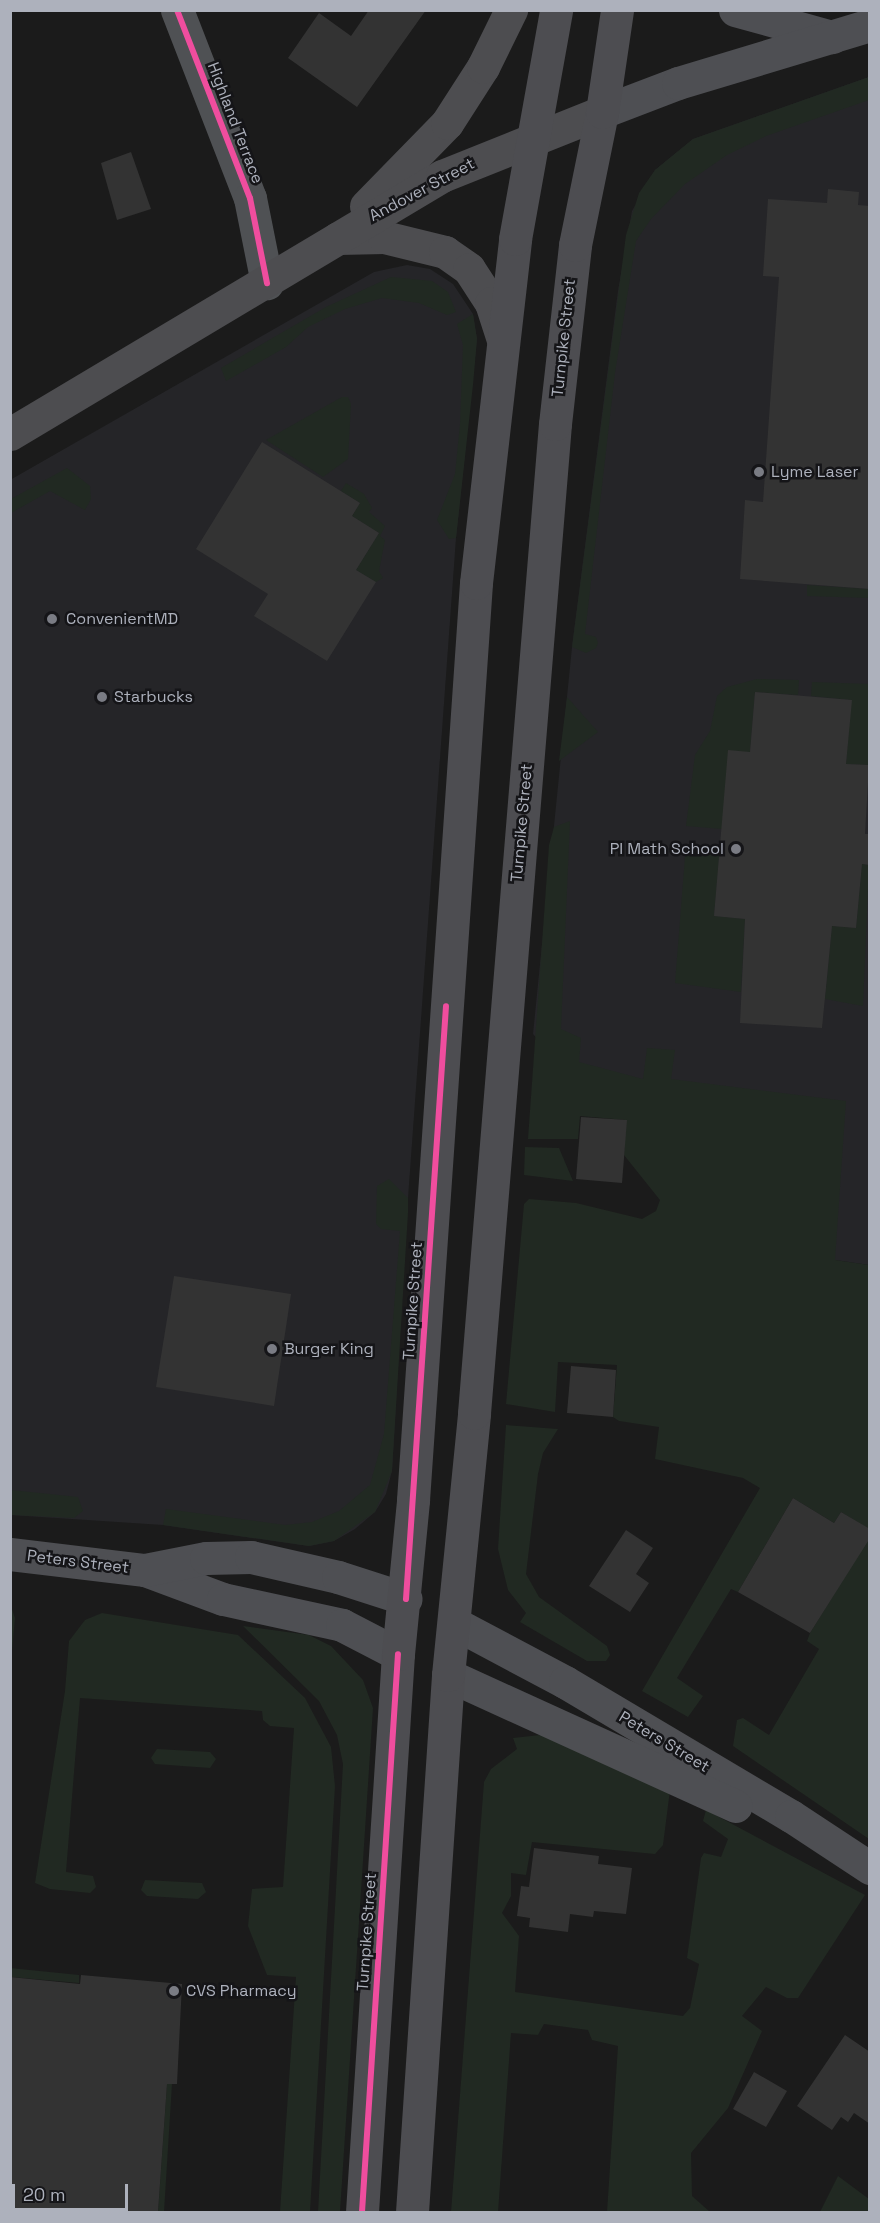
<!DOCTYPE html>
<html>
<head>
<meta charset="utf-8">
<style>
	body { margin:0 }
	#map { position:relative; width:880px; height:2223px; overflow:hidden; background:#1b1b1b; font-family:"Space Grotesk",sans-serif }
	div>[style] { position:absolute }
	.built>* { inset:0; background:#252528 }
	.green>* { inset:0; background:#212922 }
	.building>* { inset:0; background:#333 }
	.street>* { height:33px; margin:-16.5px; padding:0 16.5px; transform-origin:16.5px; border-radius:16.5px; background:#4f5154 }
	.secondary>* { height:33px; margin:-16.5px; padding:0 16.5px; transform-origin:16.5px; border-radius:16.5px; background:#4e4f53 }
	.primary>* { height:33px; margin:-16.5px; padding:0 16.5px; transform-origin:16.5px; border-radius:16.5px; background:#4d4d50 }
	.highway>* { height:33px; margin:-16.5px; padding:0 16.5px; transform-origin:16.5px; border-radius:16.5px; background:#4d4d51 }
	.cycleway>* { height:6px; margin:-3px; padding:0 3px; transform-origin:3px; border-radius:3px; background:#ef4d9e }
	.dots>* { width:16px; height:16px; translate:-50% -50%; box-sizing:border-box; border:3px solid #151518; border-radius:50% }
	span { translate:-50% -50%; white-space:nowrap; text-align:center; line-height:1.15; -webkit-text-stroke:5px #151518; paint-order:stroke }
	.street-label { font-size:16px; color:#adb1bc }
	.poi-label { font-size:16px; color:#adb1bc }
	.left { translate:0 -50%; text-align:left }
	.right { translate:-100% -50%; text-align:right }
	.frame { position:absolute; inset:0; border:12px solid #adb1bc; pointer-events:none }
	.scale { position:absolute; left:12px; top:2184px; width:116px; height:27px; box-sizing:border-box; border:3px solid #adb1bc; border-top:0; padding-left:8px; font-size:18px; line-height:21px; white-space:nowrap; color:#adb1bc; -webkit-text-stroke:4px #151518; paint-order:stroke }
</style>
</head>
<body>
<div id="map">
	<div class="built">
		<i style="clip-path:polygon(869px 77px,869px 1265px,835px 1260px,578px 1083px,533px 1034px,572px 647px,618px 291px,632px 211px,655px 170px,693px 139px)"></i>
		<i style="clip-path:polygon(407px 265px,430px 269px,453px 284px,473px 314px,477px 339px,456px 538px,408px 1198px,392px 1471px,386px 1494px,375px 1512px,355px 1529px,334px 1541px,309px 1546px,163px 1525px,11px 1515px,10px 480px,374px 272px)"></i>
	</div>
	<div class="green">
		<i style="clip-path:polygon(869px 77px,869px 100px,766px 136px,727px 155px,685px 184px,651px 219px,636px 241px,615px 373px,585px 634px,596px 637px,598px 643px,596px 648px,586px 653px,572px 647px,626px 235px,639px 193px,655px 170px,693px 139px)"></i>
		<i style="clip-path:polygon(391px 277px,432px 281px,448px 292px,456px 312px,447px 315px,419px 303px,382px 298px,345px 309px,308px 327px,286px 347px,226px 381px,221px 368px,326px 307px)"></i>
		<i style="clip-path:polygon(473px 314px,477px 339px,473px 385px,456px 538px,449px 539px,437px 520px,455px 474px,460px 424px,463px 345px,457px 324px)"></i>
		<i style="clip-path:polygon(342px 397px,348px 397px,351px 404px,348px 459px,323px 477px,266px 440px)"></i>
		<i style="clip-path:polygon(67px 468px,90px 486px,91px 499px,85px 510px,50px 491px,11px 513px,11px 499px)"></i>
		<i style="clip-path:polygon(346px 483px,364px 494px,372px 508px,369px 512px,385px 526px,380px 536px,385px 540px,379px 571px,383px 578px,376px 582px,356px 570px,379px 533px,352px 516px,360px 503px,341px 491px)"></i>
		<i style="clip-path:polygon(807px 585px,869px 589px,869px 598px,807px 596px)"></i>
		<i style="clip-path:polygon(757px 679px,799px 680px,798px 695px,755px 692px,750px 752px,722px 829px,686px 826px,695px 755px,710px 731px,717px 696px,727px 687px)"></i>
		<i style="clip-path:polygon(812px 682px,869px 684px,869px 765px,846px 764px,851px 700px,811px 696px)"></i>
		<i style="clip-path:polygon(567px 697px,598px 732px,559px 761px)"></i>
		<i style="clip-path:polygon(570px 821px,561px 1029px,581px 1038px,579px 1062px,643px 1079px,647px 1048px,675px 1050px,671px 1079px,846px 1101px,835px 1260px,869px 1265px,869px 1529px,841px 1512px,834px 1523px,793px 1498px,738px 1592px,731px 1589px,677px 1678px,703px 1696px,688px 1717px,642px 1691px,760px 1488px,743px 1478px,655px 1459px,659px 1427px,619px 1421px,613px 1417px,617px 1365px,558px 1362px,555px 1412px,506px 1404px,524px 1204px,529px 1199px,576px 1203px,642px 1219px,656px 1211px,660px 1200px,624px 1155px,626px 1120px,580px 1116px,578px 1139px,528px 1139px,549px 845px,554px 827px)"></i>
		<i style="clip-path:polygon(686px 844px,720px 847px,714px 916px,745px 919px,741px 992px,675px 983px)"></i>
		<i style="clip-path:polygon(862px 864px,869px 865px,863px 1006px,825px 999px,832px 926px,856px 928px)"></i>
		<i style="clip-path:polygon(525px 1147px,559px 1148px,573px 1181px,524px 1175px)"></i>
		<i style="clip-path:polygon(389px 1179px,408px 1198px,408px 1213px,392px 1471px,375px 1512px,334px 1541px,309px 1546px,163px 1525px,166px 1509px,285px 1525px,312px 1522px,339px 1511px,370px 1485px,384px 1434px,400px 1231px,381px 1229px,376px 1224px,377px 1186px)"></i>
		<i style="clip-path:polygon(506px 1425px,558px 1429px,543px 1453px,538px 1474px,526px 1574px,539px 1597px,607px 1646px,610px 1655px,606px 1661px,587px 1661px,520px 1622px,526px 1613px,508px 1590px,498px 1549px)"></i>
		<i style="clip-path:polygon(11px 1490px,78px 1497px,83px 1511px,74px 1518px,11px 1515px)"></i>
		<i style="clip-path:polygon(869px 1538px,869px 1839px,733px 1746px,737px 1720px,743px 1718px,769px 1735px,819px 1649px,807px 1641px,810px 1633px)"></i>
		<i style="clip-path:polygon(11px 1606px,15px 1618px,11px 1662px)"></i>
		<i style="clip-path:polygon(102px 1613px,238px 1635px,305px 1698px,331px 1747px,335px 1786px,310px 2212px,280px 2212px,296px 1977px,267px 1975px,248px 1926px,252px 1889px,283px 1887px,294px 1728px,270px 1726px,263px 1720px,262px 1711px,80px 1698px,66px 1872px,93px 1876px,96px 1887px,90px 1893px,50px 1889px,35px 1883px,65px 1691px,69px 1641px,85px 1620px)"></i>
		<i style="clip-path:polygon(243px 1626px,309px 1635px,331px 1646px,363px 1680px,373px 1708px,340px 2212px,318px 2212px,343px 1764px,337px 1735px,319px 1701px)"></i>
		<i style="clip-path:polygon(549px 1734px,670px 1790px,663px 1845px,655px 1854px,532px 1842px,526px 1875px,511px 1873px,511px 1896px,502px 1913px,519px 1936px,515px 1992px,683px 2016px,690px 2008px,699px 1964px,687px 1958px,701px 1858px,704px 1853px,721px 1857px,728px 1839px,703px 1821px,706px 1810px,865px 1895px,798px 1998px,787px 1998px,766px 1987px,742px 2016px,762px 2031px,728px 2108px,691px 2153px,692px 2196px,710px 2212px,607px 2212px,618px 2046px,592px 2040px,588px 2030px,544px 2024px,538px 2035px,511px 2033px,498px 2212px,451px 2212px,484px 1782px,491px 1769px,517px 1749px,513px 1738px)"></i>
		<i style="clip-path:polygon(157px 1749px,210px 1752px,216px 1759px,210px 1768px,155px 1764px,151px 1758px)"></i>
		<i style="clip-path:polygon(145px 1880px,202px 1883px,206px 1892px,198px 1899px,147px 1896px,141px 1890px)"></i>
		<i style="clip-path:polygon(10px 1968px,79px 1975px,79px 1983px,11px 1977px)"></i>
		<i style="clip-path:polygon(167px 2084px,172px 2084px,164px 2212px,158px 2212px)"></i>
		<i style="clip-path:polygon(838px 2176px,869px 2199px,869px 2212px,820px 2212px)"></i>
	</div>
	<div class="building">
		<i style="clip-path:polygon(369px 10px,426px 10px,357px 107px,288px 58px,319px 13px,351px 36px)"></i>
		<i style="clip-path:polygon(131px 152px,151px 209px,117px 220px,101px 163px)"></i>
		<i style="clip-path:polygon(828px 189px,859px 192px,858px 205px,870px 206px,870px 589px,740px 579px,745px 500px,763px 502px,779px 277px,763px 276px,768px 199px,827px 203px)"></i>
		<i style="clip-path:polygon(262px 442px,360px 503px,352px 516px,379px 533px,356px 570px,376px 582px,327px 661px,254px 616px,268px 594px,196px 549px)"></i>
		<i style="clip-path:polygon(755px 692px,852px 700px,846px 764px,869px 765px,865px 834px,870px 834px,870px 865px,862px 864px,856px 928px,832px 926px,822px 1028px,740px 1023px,745px 919px,714px 916px,728px 750px,750px 752px)"></i>
		<i style="clip-path:polygon(581px 1117px,627px 1120px,622px 1183px,576px 1179px)"></i>
		<i style="clip-path:polygon(174px 1276px,291px 1294px,274px 1406px,156px 1387px)"></i>
		<i style="clip-path:polygon(571px 1366px,616px 1370px,613px 1417px,567px 1413px)"></i>
		<i style="clip-path:polygon(793px 1498px,834px 1523px,841px 1512px,870px 1529px,870px 1538px,810px 1633px,738px 1592px)"></i>
		<i style="clip-path:polygon(626px 1530px,653px 1548px,636px 1574px,649px 1583px,630px 1612px,589px 1586px)"></i>
		<i style="clip-path:polygon(534px 1848px,599px 1856px,598px 1864px,632px 1868px,626px 1914px,594px 1911px,593px 1917px,570px 1914px,568px 1932px,529px 1927px,530px 1918px,517px 1916px,521px 1886px,529px 1887px)"></i>
		<i style="clip-path:polygon(81px 1975px,182px 1984px,177px 2084px,167px 2084px,158px 2212px,10px 2212px,10px 1977px,80px 1984px)"></i>
		<i style="clip-path:polygon(845px 2035px,870px 2052px,870px 2124px,854px 2113px,848px 2122px,841px 2117px,832px 2130px,797px 2106px)"></i>
		<i style="clip-path:polygon(754px 2072px,787px 2091px,766px 2127px,733px 2109px)"></i>
	</div>
	<div class="street">
		<i style="left:177px;top:10px;width:202px;rotate:68.8deg"></i>
		<i style="left:250px;top:198px;width:87px;rotate:78.7deg"></i>
	</div>
	<div class="secondary">
		<i style="left:735px;top:10px;width:101px;rotate:15.6deg"></i>
		<i style="left:602px;top:112px;width:81px;rotate:-20.9deg"></i>
		<i style="left:678px;top:83px;width:201px;rotate:-16.8deg"></i>
		<i style="left:10px;top:1554px;width:136px;rotate:6.8deg"></i>
		<i style="left:145px;top:1570px;width:83px;rotate:20.4deg"></i>
		<i style="left:223px;top:1599px;width:122px;rotate:12.3deg"></i>
		<i style="left:342px;top:1625px;width:63px;rotate:27.4deg"></i>
		<i style="left:145px;top:1570px;width:62px;rotate:-11.1deg"></i>
		<i style="left:206px;top:1558px;width:45px;rotate:-1.3deg"></i>
		<i style="left:251px;top:1557px;width:89px;rotate:12.9deg"></i>
		<i style="left:338px;top:1577px;width:71px;rotate:17.9deg"></i>
		<i style="left:454px;top:1623px;width:126px;rotate:28deg"></i>
		<i style="left:565px;top:1682px;width:263px;rotate:30.7deg"></i>
		<i style="left:791px;top:1816px;width:95px;rotate:33.4deg"></i>
		<i style="left:448px;top:1675px;width:316px;rotate:24.5deg"></i>
	</div>
	<div class="primary">
		<i style="left:366px;top:206px;width:116px;rotate:-45.7deg"></i>
		<i style="left:447px;top:123px;width:67px;rotate:-57.3deg"></i>
		<i style="left:483px;top:67px;width:64px;rotate:-63.8deg"></i>
		<i style="left:338px;top:238px;width:46px;rotate:-1.2deg"></i>
		<i style="left:384px;top:237px;width:63px;rotate:13.8deg"></i>
		<i style="left:445px;top:252px;width:29px;rotate:35deg"></i>
		<i style="left:469px;top:269px;width:40px;rotate:57.1deg"></i>
		<i style="left:491px;top:303px;width:39px;rotate:72deg"></i>
		<i style="left:10px;top:434px;width:503px;rotate:-30.85deg"></i>
		<i style="left:442px;top:176px;width:172px;rotate:-21.8deg"></i>
	</div>
	<div class="highway">
		<i style="left:362px;top:2212px;width:559px;rotate:-86.31deg"></i>
		<i style="left:398px;top:1654px;width:155px;rotate:-84.4deg"></i>
		<i style="left:413px;top:1500px;width:919px;rotate:-86.07deg"></i>
		<i style="left:476px;top:583px;width:346px;rotate:-83.5deg"></i>
		<i style="left:515px;top:239px;width:233px;rotate:-79.8deg"></i>
		<i style="left:412px;top:2212px;width:538px;rotate:-86.16deg"></i>
		<i style="left:448px;top:1675px;width:263px;rotate:-84.3deg"></i>
		<i style="left:474px;top:1413px;width:992px;rotate:-85.32deg"></i>
		<i style="left:555px;top:424px;width:180px;rotate:-83.6deg"></i>
		<i style="left:575px;top:245px;width:136px;rotate:-78.5deg"></i>
		<i style="left:602px;top:112px;width:103px;rotate:-81.6deg"></i>
	</div>
	<div class="cycleway">
		<i style="left:177px;top:10px;width:202px;rotate:68.8deg"></i>
		<i style="left:250px;top:198px;width:87px;rotate:78.7deg"></i>
		<i style="left:406px;top:1599px;width:594px;rotate:-86.14deg"></i>
		<i style="left:362px;top:2212px;width:559px;rotate:-86.31deg"></i>
	</div>
	<div class="dots">
		<i style="left:759px;top:472px;background:#7a7c84"></i>
		<i style="left:52px;top:619px;background:#7a7c84"></i>
		<i style="left:102px;top:697px;background:#7a7c84"></i>
		<i style="left:736px;top:849px;background:#7a7c84"></i>
		<i style="left:272px;top:1349px;background:#7a7c84"></i>
		<i style="left:174px;top:1991px;background:#7a7c84"></i>
	</div>
	<div class="street-label">
		<span style="left:235px;top:123px;rotate:69deg">Highland Terrace</span>
		<span style="left:422px;top:190px;rotate:-28deg">Andover Street</span>
		<span style="left:564px;top:338px;rotate:-84deg">Turnpike Street</span>
		<span style="left:522px;top:823px;rotate:-85deg">Turnpike Street</span>
		<span style="left:413px;top:1301px;rotate:-86deg">Turnpike Street</span>
		<span style="left:78px;top:1562px;rotate:7deg">Peters Street</span>
		<span style="left:664px;top:1742px;rotate:31deg">Peters Street</span>
		<span style="left:367px;top:1932px;rotate:-86deg">Turnpike Street</span>
	</div>
	<div class="poi-label">
		<span class="left" style="left:771px;top:472px">Lyme Laser</span>
		<span class="left" style="left:66px;top:619px">ConvenientMD</span>
		<span class="left" style="left:114px;top:697px">Starbucks</span>
		<span class="right" style="left:724px;top:849px">PI Math School</span>
		<span class="left" style="left:284px;top:1349px">Burger King</span>
		<span class="left" style="left:186px;top:1991px">CVS Pharmacy</span>
	</div>
	<div class="frame"></div>
	<div class="scale">20 m</div>
</div>
</body>
</html>
